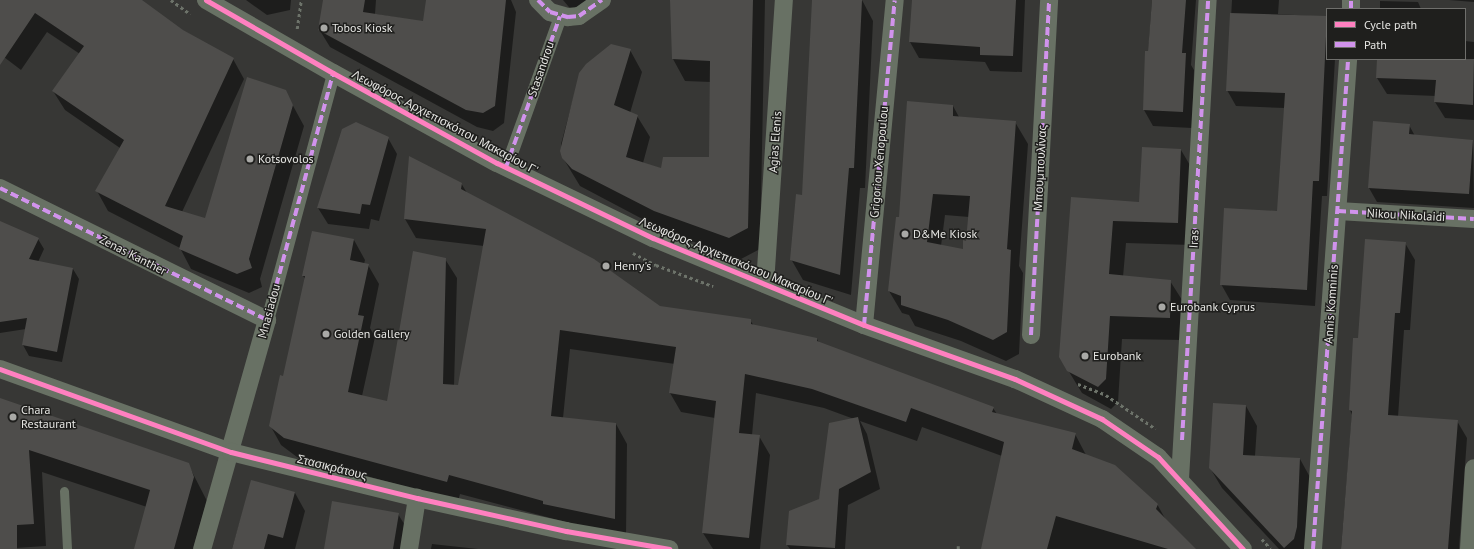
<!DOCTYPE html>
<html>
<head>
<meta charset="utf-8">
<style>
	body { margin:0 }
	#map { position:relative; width:1474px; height:549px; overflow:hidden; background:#373735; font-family:"PT Sans",sans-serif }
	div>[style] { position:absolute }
	.shadow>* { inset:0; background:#0007 }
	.building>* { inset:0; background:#4e4d4b }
	.path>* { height:2.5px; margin-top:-1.25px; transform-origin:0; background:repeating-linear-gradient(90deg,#6d736a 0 3px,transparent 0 6px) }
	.service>* { height:9px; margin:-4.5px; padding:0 4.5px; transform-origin:4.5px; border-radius:4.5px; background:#687164 }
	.pedestrian>* { height:13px; margin:-6.5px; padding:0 6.5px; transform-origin:6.5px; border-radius:6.5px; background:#687164 }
	.minor>* { height:18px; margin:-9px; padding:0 9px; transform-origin:9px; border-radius:9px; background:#687164 }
	.quiet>* { height:4px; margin-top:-2px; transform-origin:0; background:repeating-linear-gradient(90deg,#d193ec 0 8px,transparent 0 12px) }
	.cycleway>* { height:5px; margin:-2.5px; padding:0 2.5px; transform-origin:2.5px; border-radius:2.5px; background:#ff80c0 }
	.dots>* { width:11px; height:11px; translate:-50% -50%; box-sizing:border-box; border:2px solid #1f1f1d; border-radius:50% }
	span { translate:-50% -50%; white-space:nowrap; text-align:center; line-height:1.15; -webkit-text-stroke:3px #1f1f1d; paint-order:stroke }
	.poi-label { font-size:12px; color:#e6e6e3 }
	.left { translate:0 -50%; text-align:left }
	.street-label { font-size:12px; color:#e6e6e3 }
	.legend { position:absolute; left:1326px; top:8px; width:140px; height:52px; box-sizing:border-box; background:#1f1f1d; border:1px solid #6f6f6c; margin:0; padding:5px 7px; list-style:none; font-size:12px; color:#e6e6e3 }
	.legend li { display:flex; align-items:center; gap:8px; height:20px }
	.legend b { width:20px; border:1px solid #6f6f6c }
</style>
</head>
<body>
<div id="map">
	<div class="shadow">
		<i style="clip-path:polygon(0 0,138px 0,182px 30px,233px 59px,244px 79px,182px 212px,206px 219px,285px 91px,304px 126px,260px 279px,262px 287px,249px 293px,191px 269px,180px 248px,108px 211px,97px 191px,120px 148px,65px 110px,53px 91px,80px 54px,47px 32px,21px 70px,0 54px)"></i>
		<i style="clip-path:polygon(246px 0,291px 0,290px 10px,267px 15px)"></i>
		<i style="clip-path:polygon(324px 0,376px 0,375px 14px,424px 22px,427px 0,511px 0,516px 12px,504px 123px,493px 131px,477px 127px,330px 47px,319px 29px)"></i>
		<i style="clip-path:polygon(563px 0,605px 0,579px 19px)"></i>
		<i style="clip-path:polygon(671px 0,765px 0,760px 249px,741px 259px,667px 232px,580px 186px,563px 158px,561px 144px,580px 74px,630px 50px,642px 72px,630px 113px,637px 116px,650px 137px,643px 163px,662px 169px,710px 158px,711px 82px,685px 81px,673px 59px)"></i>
		<i style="clip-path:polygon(813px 0,862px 0,873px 21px,865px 188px,860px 188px,851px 295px,803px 280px,791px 259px,803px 196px)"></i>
		<i style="clip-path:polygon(913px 0,1025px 0,1022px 72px,990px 71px,985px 62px,919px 58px,910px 42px)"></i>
		<i style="clip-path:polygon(1152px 0,1196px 0,1191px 65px,1194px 70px,1192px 128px,1153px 126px,1144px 110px)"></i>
		<i style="clip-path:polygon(1232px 0,1279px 0,1278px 14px,1327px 17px,1327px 59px,1335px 59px,1327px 196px,1322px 196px,1315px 306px,1230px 300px,1221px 284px,1278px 212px,1285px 108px,1236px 106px,1227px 90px)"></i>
		<i style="clip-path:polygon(1449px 0,1474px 0,1474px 2px)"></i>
		<i style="clip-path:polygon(1380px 1px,1418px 2px,1421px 9px,1380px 9px)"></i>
		<i style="clip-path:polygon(1465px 41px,1474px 42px,1474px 120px,1445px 118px,1435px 102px,1436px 96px,1387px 94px,1377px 78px,1378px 59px,1465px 59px)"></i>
		<i style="clip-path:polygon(evenodd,953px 106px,959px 117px,1015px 122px,1028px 144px,1019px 266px,1023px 273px,1019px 354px,1006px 361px,961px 341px,915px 326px,909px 315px,902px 313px,889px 291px,900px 219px,953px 106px,945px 215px,969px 217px,967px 242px,963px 251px,941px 246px,945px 215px)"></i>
		<i style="clip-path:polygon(1409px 125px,1415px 136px,1473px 141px,1474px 208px,1377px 202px,1369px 188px)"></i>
		<i style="clip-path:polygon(343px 130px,388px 138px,397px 154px,379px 221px,371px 219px,369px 229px,328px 224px,318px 208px)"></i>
		<i style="clip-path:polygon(1181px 150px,1194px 172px,1191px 245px,1126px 243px,1123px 277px,1170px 281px,1184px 303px,1183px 340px,1122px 339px,1118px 402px,1111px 409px,1082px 393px,1060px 357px,1072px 198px,1140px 203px)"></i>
		<i style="clip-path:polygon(461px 183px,467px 193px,660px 307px,750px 320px,754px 326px,817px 339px,819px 343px,993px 408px,997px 414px,1075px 434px,1086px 455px,1157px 504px,1167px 522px,1194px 549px,982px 549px,1002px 456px,922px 427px,917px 441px,860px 421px,867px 434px,880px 489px,848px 505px,845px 549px,790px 549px,787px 545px,819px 499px,854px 419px,824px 408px,756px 393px,752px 435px,759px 436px,770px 455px,760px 549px,713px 549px,703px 533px,715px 418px,681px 412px,670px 393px,675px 364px,570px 349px,563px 418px,616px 424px,627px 444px,626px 538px,460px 494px,458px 501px,297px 457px,281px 445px,270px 425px,284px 377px,306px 280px,303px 276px,354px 240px,365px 260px,364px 264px,368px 265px,379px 284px,370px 328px,375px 337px,362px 396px,388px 403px,445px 259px,457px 278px,454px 386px,459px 386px,484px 246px,416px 238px,405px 219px)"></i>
		<i style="clip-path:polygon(0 222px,38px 239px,44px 249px,38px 262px,73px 269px,79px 279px,62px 362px,29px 356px,23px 345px,26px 329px,0 333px)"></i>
		<i style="clip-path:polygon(1405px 243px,1415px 260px,1410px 330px,1404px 330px,1398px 417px,1457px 421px,1467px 438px,1459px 549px,1341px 549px,1352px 415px,1350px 410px,1354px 339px,1359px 339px)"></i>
		<i style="clip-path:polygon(0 399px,188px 464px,207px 501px,193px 549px,135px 549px,147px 507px,42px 472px,46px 546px,0 549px)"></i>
		<i style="clip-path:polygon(1246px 406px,1257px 426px,1255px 456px,1300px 459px,1311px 479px,1308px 549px,1279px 549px,1222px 488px,1210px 468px)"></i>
		<i style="clip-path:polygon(252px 481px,295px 493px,305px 511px,295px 549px,232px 549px)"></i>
		<i style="clip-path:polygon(398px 514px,406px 527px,402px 549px,325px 549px)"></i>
		<i style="clip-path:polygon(432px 544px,478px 549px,431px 549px)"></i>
	</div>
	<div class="building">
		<i style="clip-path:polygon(0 0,142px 0,183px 30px,234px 58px,165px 206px,205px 218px,247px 77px,286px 90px,293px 105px,249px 259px,252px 268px,237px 274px,179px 249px,183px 236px,95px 191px,124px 140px,52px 91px,84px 46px,35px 13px,0 65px)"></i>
		<i style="clip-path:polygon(323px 0,365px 0,363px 12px,423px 21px,426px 0,506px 0,495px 106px,483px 113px,466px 110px,318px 30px)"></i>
		<i style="clip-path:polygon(670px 0,753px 0,748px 228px,729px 238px,654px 211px,572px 169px,562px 158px,560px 151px,579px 73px,586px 64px,611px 44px,631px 49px,614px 105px,638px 115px,626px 157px,661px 168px,663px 157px,709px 157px,710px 61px,672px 59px)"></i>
		<i style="clip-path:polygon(812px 0,862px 0,854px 168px,849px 168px,840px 275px,790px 260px,796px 194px,802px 195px)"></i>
		<i style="clip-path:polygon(912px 0,1016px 0,1013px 56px,980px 55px,980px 47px,909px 42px)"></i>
		<i style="clip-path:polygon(1152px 0,1186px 0,1182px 53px,1186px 53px,1183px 112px,1143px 110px,1145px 51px,1148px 51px)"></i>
		<i style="clip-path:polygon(1230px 13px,1327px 16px,1319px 181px,1313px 181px,1307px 290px,1220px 285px,1224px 208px,1277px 211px,1285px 93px,1226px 91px)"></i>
		<i style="clip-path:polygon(1377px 59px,1474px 59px,1473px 105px,1434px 102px,1436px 80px,1376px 78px)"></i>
		<i style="clip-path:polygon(evenodd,907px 101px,953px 105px,953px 116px,1016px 121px,1007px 249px,1011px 250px,1007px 332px,993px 340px,948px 320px,901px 305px,901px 296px,888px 291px,896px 217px,899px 217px,907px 101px,933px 194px,970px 196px,966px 241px,963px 240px,963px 249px,927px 242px,933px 194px)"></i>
		<i style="clip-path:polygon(1373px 121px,1410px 124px,1409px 134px,1473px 140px,1469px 194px,1368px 188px)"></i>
		<i style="clip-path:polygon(356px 122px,389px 137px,370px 205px,362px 204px,360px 214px,317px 208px,342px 129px)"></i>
		<i style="clip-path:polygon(1142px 147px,1181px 149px,1178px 223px,1113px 221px,1109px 274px,1171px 280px,1170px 318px,1110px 316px,1106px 379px,1098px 387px,1067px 371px,1059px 357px,1071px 197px,1139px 202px)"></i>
		<i style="clip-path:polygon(409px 156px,462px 183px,461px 189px,594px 259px,660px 306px,751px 319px,751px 324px,817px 338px,817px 341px,994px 407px,992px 412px,1076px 433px,1072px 449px,1115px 465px,1158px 504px,1156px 509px,1196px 549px,1168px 549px,1056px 516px,1047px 549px,981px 549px,1004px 442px,911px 408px,906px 422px,812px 389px,745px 374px,739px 433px,760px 435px,749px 538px,702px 533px,716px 401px,669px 393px,676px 347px,560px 330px,551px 416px,616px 423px,615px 519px,543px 504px,543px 501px,449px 475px,447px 482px,284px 438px,269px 426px,280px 375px,283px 376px,305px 276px,302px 276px,312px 231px,354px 239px,350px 260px,369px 264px,358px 315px,364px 316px,348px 392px,387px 401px,413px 251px,446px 258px,443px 384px,458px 385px,486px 229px,404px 219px)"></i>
		<i style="clip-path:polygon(0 221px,39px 238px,29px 259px,73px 268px,57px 352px,22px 345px,27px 318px,0 322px)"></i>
		<i style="clip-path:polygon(1365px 239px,1406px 242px,1400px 313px,1395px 313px,1388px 415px,1458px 420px,1448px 549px,1341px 549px,1352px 411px,1349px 410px,1353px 338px,1358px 338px)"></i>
		<i style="clip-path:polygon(0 398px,189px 463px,194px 477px,174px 549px,134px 549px,150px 490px,29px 450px,34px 524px,17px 525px,17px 549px,0 549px)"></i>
		<i style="clip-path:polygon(1213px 403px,1246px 405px,1243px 455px,1300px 458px,1297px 527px,1294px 539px,1284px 548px,1209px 468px)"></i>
		<i style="clip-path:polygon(858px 417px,871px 472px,839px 489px,835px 548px,786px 545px,789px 511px,819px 499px,829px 423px)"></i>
		<i style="clip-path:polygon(251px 480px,295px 492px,283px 538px,268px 534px,264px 549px,232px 549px)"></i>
		<i style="clip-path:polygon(332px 501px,399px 513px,393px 549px,324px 549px)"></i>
	</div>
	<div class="path">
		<i style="left:171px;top:0;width:24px;rotate:36deg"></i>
		<i style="left:297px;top:29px;width:29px;rotate:-82deg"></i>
		<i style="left:633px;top:253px;width:26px;rotate:28deg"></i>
		<i style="left:656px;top:265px;width:61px;rotate:20.2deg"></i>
		<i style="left:1078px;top:384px;width:30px;rotate:21deg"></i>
		<i style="left:1106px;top:395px;width:60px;rotate:34.2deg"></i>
		<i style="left:1262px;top:539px;width:13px;rotate:48deg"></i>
		<i style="left:958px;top:549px;width:3px;rotate:-90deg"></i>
	</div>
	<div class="service">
		<i style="left:64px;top:491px;width:58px;rotate:87deg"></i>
	</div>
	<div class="pedestrian">
		<i style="left:506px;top:167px;width:160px;rotate:-70.3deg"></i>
		<i style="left:267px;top:320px;width:256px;rotate:-75deg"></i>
	</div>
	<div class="minor">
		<i style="left:206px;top:0;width:146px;rotate:29.9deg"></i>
		<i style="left:333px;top:73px;width:187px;rotate:28.8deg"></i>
		<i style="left:497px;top:163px;width:173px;rotate:25.7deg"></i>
		<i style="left:653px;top:238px;width:228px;rotate:22.4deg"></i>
		<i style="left:864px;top:325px;width:160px;rotate:19.7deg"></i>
		<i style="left:1015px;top:379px;width:96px;rotate:24.7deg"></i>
		<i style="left:1102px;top:419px;width:68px;rotate:34.2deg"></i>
		<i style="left:1158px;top:457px;width:125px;rotate:47.3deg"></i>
		<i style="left:538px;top:0;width:17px;rotate:45deg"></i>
		<i style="left:550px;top:12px;width:19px;rotate:16deg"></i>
		<i style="left:568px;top:17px;width:11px;rotate:-5deg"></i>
		<i style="left:579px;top:16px;width:28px;rotate:-35deg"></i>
		<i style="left:1351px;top:9px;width:9px;rotate:-90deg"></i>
		<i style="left:0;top:188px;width:298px;rotate:26.3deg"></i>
		<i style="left:267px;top:320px;width:238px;rotate:105.8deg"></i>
		<i style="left:1338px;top:211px;width:136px;rotate:3.4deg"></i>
		<i style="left:765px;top:284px;width:285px;rotate:-86.2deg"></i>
		<i style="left:864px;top:325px;width:326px;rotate:-84.6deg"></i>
		<i style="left:1031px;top:335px;width:335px;rotate:-86.9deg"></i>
		<i style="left:0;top:369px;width:245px;rotate:19.8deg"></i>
		<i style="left:231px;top:452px;width:192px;rotate:13.9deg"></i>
		<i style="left:417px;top:498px;width:153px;rotate:12.5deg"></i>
		<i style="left:566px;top:531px;width:105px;rotate:9.9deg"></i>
		<i style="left:1180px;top:479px;width:480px;rotate:-86.7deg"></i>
		<i style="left:409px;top:549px;width:52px;rotate:-81.1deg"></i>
		<i style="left:1313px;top:549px;width:491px;rotate:-85.9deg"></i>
		<i style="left:1469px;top:549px;width:81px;rotate:-86.5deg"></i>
	</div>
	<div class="quiet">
		<i style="left:538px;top:0;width:17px;rotate:45deg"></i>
		<i style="left:550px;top:12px;width:19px;rotate:16deg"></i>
		<i style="left:568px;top:17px;width:11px;rotate:-5deg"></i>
		<i style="left:579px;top:16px;width:28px;rotate:-35deg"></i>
		<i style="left:1351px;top:9px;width:9px;rotate:-90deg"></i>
		<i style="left:506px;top:167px;width:160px;rotate:-70.3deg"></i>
		<i style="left:0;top:188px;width:298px;rotate:26.3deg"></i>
		<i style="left:267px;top:320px;width:256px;rotate:-75deg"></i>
		<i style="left:1338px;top:211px;width:136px;rotate:3.4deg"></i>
		<i style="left:864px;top:325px;width:326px;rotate:-84.6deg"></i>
		<i style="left:1031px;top:335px;width:335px;rotate:-86.9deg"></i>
		<i style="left:1182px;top:440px;width:441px;rotate:-86.6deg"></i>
		<i style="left:1313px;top:549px;width:491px;rotate:-85.9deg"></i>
	</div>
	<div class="cycleway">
		<i style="left:206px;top:0;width:146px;rotate:29.9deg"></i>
		<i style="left:333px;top:73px;width:187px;rotate:28.8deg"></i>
		<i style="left:497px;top:163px;width:173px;rotate:25.7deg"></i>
		<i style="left:653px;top:238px;width:228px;rotate:22.4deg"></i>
		<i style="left:864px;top:325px;width:160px;rotate:19.7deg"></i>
		<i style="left:1015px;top:379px;width:96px;rotate:24.7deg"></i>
		<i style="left:1102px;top:419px;width:68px;rotate:34.2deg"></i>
		<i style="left:1158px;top:457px;width:125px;rotate:47.3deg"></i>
		<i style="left:0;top:369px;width:245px;rotate:19.8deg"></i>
		<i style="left:231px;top:452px;width:192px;rotate:13.9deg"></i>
		<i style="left:417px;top:498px;width:153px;rotate:12.5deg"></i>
		<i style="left:566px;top:531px;width:105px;rotate:9.9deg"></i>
	</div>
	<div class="dots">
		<i style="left:324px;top:28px;background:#a9a9a6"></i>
		<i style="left:250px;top:159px;background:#a9a9a6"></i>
		<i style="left:905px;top:234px;background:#a9a9a6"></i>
		<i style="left:606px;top:266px;background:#a9a9a6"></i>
		<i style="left:1162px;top:307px;background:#a9a9a6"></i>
		<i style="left:326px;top:334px;background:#a9a9a6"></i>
		<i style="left:1085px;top:356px;background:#a9a9a6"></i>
		<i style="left:13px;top:417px;background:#a9a9a6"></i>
	</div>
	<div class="poi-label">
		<span class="left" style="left:332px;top:28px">Tobos Kiosk</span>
		<span class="left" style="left:258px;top:159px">Kotsovolos</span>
		<span class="left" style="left:913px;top:234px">D&amp;Me Kiosk</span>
		<span class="left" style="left:614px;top:266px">Henry's</span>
		<span class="left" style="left:1170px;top:307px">Eurobank Cyprus</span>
		<span class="left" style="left:334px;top:334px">Golden Gallery</span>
		<span class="left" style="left:1093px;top:356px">Eurobank</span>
		<span class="left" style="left:21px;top:417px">Chara<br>Restaurant</span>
	</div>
	<div class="street-label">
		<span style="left:541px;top:69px;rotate:-71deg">Stasandrou</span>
		<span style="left:445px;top:122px;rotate:28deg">Λεωφόρος Αρχιεπισκόπου Μακαρίου Γ'</span>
		<span style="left:775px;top:142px;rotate:-86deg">Agias Elenis</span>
		<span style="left:879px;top:162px;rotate:-85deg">Grigoriou Xenopoulou</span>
		<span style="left:1040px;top:168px;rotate:-87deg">Μπουμπουλίνας</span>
		<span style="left:1406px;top:215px;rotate:3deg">Nikou Nikolaidi</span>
		<span style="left:1194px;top:239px;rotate:-87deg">Iras</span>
		<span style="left:133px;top:255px;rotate:27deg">Zenas Kanther</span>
		<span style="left:736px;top:261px;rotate:23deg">Λεωφόρος Αρχιεπισκόπου Μακαρίου Γ'</span>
		<span style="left:1331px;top:304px;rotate:-86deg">Annis Komninis</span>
		<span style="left:269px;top:311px;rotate:-75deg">Mnasiadou</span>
		<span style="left:332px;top:467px;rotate:14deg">Στασικράτους</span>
	</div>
	<ul class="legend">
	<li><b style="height:5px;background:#ff80c0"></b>Cycle path</li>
	<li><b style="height:5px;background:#d193ec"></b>Path</li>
	</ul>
</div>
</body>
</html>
